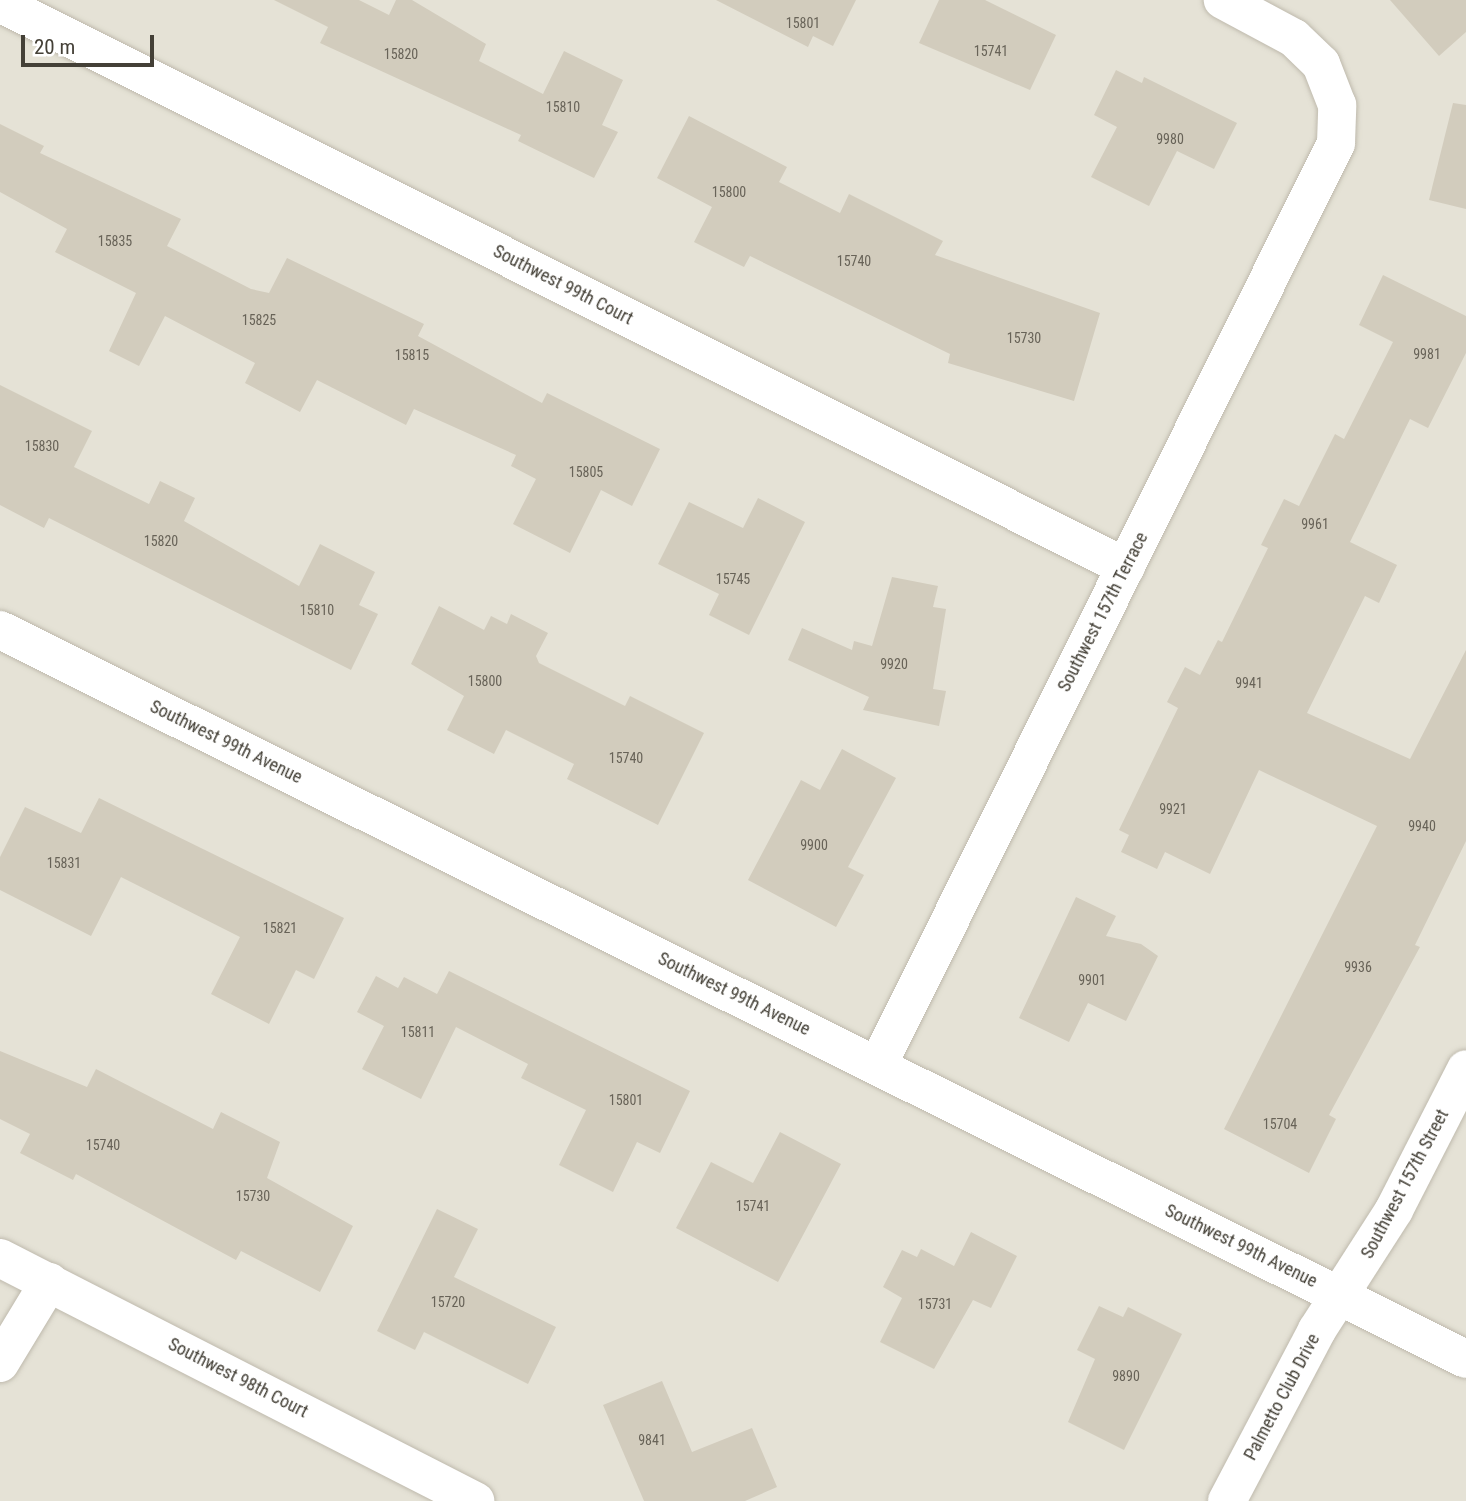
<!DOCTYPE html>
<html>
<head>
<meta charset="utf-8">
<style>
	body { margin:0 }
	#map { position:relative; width:1466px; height:1501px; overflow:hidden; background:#f2efe7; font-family:"Roboto Condensed",sans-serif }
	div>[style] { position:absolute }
	.residential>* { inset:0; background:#e5e2d6 }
	.building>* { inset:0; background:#d2ccbd }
	.roads { filter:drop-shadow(0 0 2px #bfbaad) drop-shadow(0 0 2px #bfbaad) }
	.street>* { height:38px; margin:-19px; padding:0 19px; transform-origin:19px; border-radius:19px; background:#fff }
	span { translate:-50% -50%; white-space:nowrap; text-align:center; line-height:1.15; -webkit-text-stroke:5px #fff; paint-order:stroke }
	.number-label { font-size:14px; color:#686358 }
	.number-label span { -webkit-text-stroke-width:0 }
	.street-label { font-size:18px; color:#444037 }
	.scale { position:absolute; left:21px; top:35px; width:133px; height:32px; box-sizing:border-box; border:4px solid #444037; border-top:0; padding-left:9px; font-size:21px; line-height:24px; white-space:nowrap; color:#444037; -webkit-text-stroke:5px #fff; paint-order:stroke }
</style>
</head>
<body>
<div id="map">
	<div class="residential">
		<i style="clip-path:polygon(0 0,1466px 0,1466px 1501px,0 1501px)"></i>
	</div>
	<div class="building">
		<i style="clip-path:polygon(274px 0,359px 0,389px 15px,396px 0,412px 0,486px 44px,479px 61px,543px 94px,564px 51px,623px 80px,602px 125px,618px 132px,594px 178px,518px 141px,521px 135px,320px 43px,328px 27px)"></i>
		<i style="clip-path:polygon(716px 0,856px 0,833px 46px,813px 36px,808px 47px)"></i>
		<i style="clip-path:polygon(939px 0,985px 0,1056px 35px,1030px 90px,919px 43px)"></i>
		<i style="clip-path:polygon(1390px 0,1466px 0,1466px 32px,1439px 56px)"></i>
		<i style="clip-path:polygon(1116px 70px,1142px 83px,1144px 77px,1237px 123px,1214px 169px,1177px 151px,1149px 206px,1091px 177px,1117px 127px,1094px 115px)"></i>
		<i style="clip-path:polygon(1453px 103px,1466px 105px,1466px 209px,1429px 200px)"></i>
		<i style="clip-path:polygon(689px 116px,787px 167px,779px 182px,840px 213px,849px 194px,943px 241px,935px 255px,1100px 313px,1074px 401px,948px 363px,950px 354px,750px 256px,744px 267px,694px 242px,712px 207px,657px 178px)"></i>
		<i style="clip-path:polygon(0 124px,44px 146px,40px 153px,181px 219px,167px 246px,251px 289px,269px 293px,287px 258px,424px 324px,418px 336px,542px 403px,547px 393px,660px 449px,632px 506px,601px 490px,570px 553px,513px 524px,536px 479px,511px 466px,516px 455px,414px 409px,406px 425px,317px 380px,300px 412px,245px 383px,255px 363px,165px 316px,139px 366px,109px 351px,136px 293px,55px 252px,67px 229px,0 192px)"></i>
		<i style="clip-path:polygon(1383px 275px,1466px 316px,1466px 353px,1428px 428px,1410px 419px,1350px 542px,1397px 565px,1379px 603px,1365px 596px,1307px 713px,1410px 759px,1466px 650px,1466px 841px,1415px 945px,1420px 947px,1329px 1115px,1336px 1119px,1309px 1173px,1224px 1129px,1377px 826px,1259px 770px,1210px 874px,1165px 852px,1157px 869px,1121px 852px,1129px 835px,1119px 830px,1178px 708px,1167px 702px,1185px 667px,1200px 675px,1218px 640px,1222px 642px,1268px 548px,1261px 545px,1284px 499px,1299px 506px,1335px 434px,1344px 439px,1393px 342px,1359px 325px)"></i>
		<i style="clip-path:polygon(0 385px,92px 431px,74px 467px,149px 504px,160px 481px,195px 498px,184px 521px,299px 586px,320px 544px,375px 572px,359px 605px,378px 614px,351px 670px,49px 518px,44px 528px,0 505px)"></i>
		<i style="clip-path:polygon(758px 498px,805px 522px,749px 635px,709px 615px,719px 594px,658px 564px,689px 502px,743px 528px)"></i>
		<i style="clip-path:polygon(892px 577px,938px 586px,933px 607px,946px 609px,933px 689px,946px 691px,939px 726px,863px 710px,869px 697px,788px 660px,802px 628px,852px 650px,854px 641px,872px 646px)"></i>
		<i style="clip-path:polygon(439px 606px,484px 630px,491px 616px,507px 624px,511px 614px,548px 633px,536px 656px,539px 663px,625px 706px,630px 696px,704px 733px,658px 825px,567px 779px,574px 764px,506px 730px,494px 754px,447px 730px,464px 696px,411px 664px)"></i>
		<i style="clip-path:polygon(842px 749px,896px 778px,848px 867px,864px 875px,836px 927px,748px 880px,801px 780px,820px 790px)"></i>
		<i style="clip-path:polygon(99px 798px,344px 918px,314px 979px,296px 970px,269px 1024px,211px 994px,240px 937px,121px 877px,91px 936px,0 890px,0 857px,25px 807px,81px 833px)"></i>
		<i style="clip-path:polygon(1076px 897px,1116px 916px,1106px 936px,1141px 944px,1158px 956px,1126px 1021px,1088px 1003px,1069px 1042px,1019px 1018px)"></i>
		<i style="clip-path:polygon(449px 971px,690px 1091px,660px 1153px,637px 1142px,613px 1192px,559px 1165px,586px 1110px,521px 1078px,528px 1064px,456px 1027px,421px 1099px,362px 1069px,384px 1026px,357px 1012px,376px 976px,398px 988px,404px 977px,437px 994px)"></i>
		<i style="clip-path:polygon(0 1051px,87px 1087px,96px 1069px,213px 1129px,221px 1112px,280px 1142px,267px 1178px,353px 1226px,320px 1292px,241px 1251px,236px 1260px,76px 1174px,73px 1180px,20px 1153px,30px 1134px,0 1119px)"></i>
		<i style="clip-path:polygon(780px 1132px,841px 1164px,778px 1282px,676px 1228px,711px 1162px,753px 1183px)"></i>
		<i style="clip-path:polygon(437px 1209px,478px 1229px,454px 1277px,556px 1327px,528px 1384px,424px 1332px,415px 1350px,377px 1331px)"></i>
		<i style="clip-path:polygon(971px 1232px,1017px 1256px,991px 1308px,973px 1300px,934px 1369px,880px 1342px,902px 1298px,883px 1287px,902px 1250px,917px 1257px,921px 1249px,954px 1266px)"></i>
		<i style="clip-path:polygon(1099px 1306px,1123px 1317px,1128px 1307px,1182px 1334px,1124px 1450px,1068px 1422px,1095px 1359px,1077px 1350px)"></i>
		<i style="clip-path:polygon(662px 1381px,692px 1452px,752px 1428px,777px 1487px,745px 1501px,644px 1501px,603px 1405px)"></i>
	</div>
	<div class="roads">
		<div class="street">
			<i style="left:0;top:3px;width:1259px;rotate:26.61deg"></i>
			<i style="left:0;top:630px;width:1637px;rotate:26.44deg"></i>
			<i style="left:878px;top:1065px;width:1029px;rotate:-63.58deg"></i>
			<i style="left:1336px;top:143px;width:38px;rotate:-88deg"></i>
			<i style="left:1337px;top:105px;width:44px;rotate:-111.3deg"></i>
			<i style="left:1321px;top:64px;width:37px;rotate:-136deg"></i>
			<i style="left:1294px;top:38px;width:81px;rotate:-151.8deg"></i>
			<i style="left:0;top:1258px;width:534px;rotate:27.09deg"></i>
			<i style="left:0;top:1363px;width:95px;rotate:-58.8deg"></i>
			<i style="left:1227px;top:1501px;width:193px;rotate:-62.2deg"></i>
			<i style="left:1317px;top:1330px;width:143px;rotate:-57.3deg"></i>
			<i style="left:1394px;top:1210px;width:158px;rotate:-62.9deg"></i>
		</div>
	</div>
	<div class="number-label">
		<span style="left:803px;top:23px">15801</span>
		<span style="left:991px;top:51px">15741</span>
		<span style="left:401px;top:54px">15820</span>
		<span style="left:563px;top:107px">15810</span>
		<span style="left:1170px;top:139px">9980</span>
		<span style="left:729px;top:192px">15800</span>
		<span style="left:115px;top:241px">15835</span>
		<span style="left:854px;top:261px">15740</span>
		<span style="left:259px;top:320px">15825</span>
		<span style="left:1024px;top:338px">15730</span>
		<span style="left:1427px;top:354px">9981</span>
		<span style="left:412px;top:355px">15815</span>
		<span style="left:42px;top:446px">15830</span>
		<span style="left:586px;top:472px">15805</span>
		<span style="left:1315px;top:524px">9961</span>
		<span style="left:161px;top:541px">15820</span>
		<span style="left:733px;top:579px">15745</span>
		<span style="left:317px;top:610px">15810</span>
		<span style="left:894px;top:664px">9920</span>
		<span style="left:485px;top:681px">15800</span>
		<span style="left:1249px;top:683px">9941</span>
		<span style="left:626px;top:758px">15740</span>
		<span style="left:1173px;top:809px">9921</span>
		<span style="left:1422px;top:826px">9940</span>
		<span style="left:814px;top:845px">9900</span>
		<span style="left:64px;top:863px">15831</span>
		<span style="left:280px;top:928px">15821</span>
		<span style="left:1358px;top:967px">9936</span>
		<span style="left:1092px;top:980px">9901</span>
		<span style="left:418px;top:1032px">15811</span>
		<span style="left:626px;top:1100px">15801</span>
		<span style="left:1280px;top:1124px">15704</span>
		<span style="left:103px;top:1145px">15740</span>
		<span style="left:253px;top:1196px">15730</span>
		<span style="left:753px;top:1206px">15741</span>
		<span style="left:448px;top:1302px">15720</span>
		<span style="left:935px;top:1304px">15731</span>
		<span style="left:1126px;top:1376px">9890</span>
		<span style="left:652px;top:1440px">9841</span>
	</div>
	<div class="street-label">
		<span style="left:563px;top:285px;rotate:27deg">Southwest 99th Court</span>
		<span style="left:1103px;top:612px;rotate:-63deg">Southwest 157th Terrace</span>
		<span style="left:226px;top:742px;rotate:26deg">Southwest 99th Avenue</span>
		<span style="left:734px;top:994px;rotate:26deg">Southwest 99th Avenue</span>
		<span style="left:1405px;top:1184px;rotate:-62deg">Southwest 157th Street</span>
		<span style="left:1241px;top:1246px;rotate:26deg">Southwest 99th Avenue</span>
		<span style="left:238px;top:1378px;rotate:27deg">Southwest 98th Court</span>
		<span style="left:1282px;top:1397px;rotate:-62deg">Palmetto Club Drive</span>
	</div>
	<div class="scale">20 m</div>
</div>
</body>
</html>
